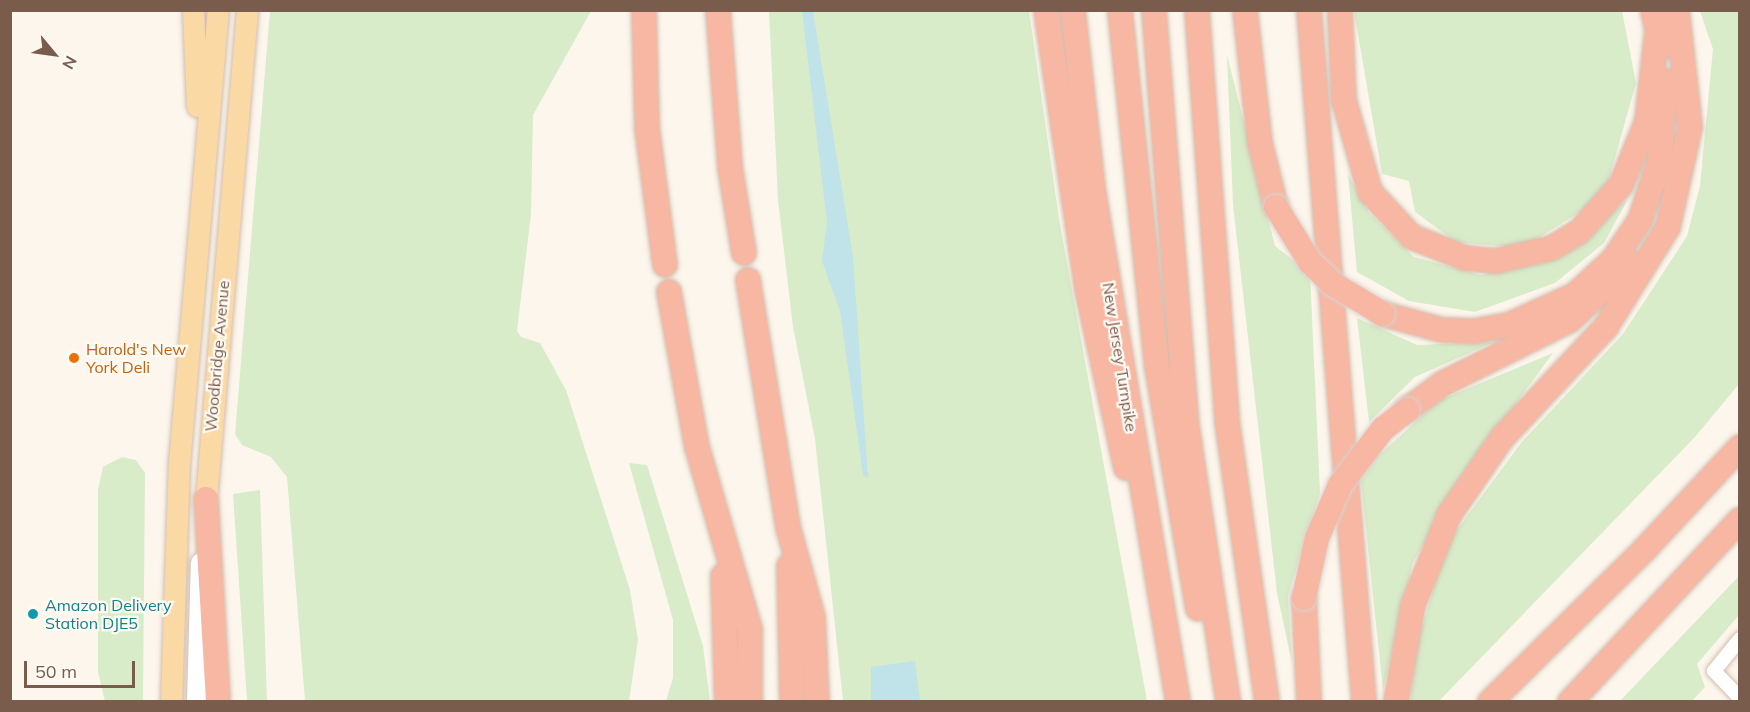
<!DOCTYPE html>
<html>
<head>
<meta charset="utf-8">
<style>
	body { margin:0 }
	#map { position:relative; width:1750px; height:712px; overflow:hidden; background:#fdf6ec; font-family:Mulish,sans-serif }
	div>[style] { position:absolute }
	.green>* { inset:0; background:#d8ecc9 }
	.water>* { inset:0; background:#bfe3e8 }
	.roads { filter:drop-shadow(0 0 2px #d1beb0) drop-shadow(0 0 2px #d1beb0) }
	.minor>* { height:14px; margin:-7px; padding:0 7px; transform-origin:7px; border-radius:7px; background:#fff }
	.secondary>* { height:20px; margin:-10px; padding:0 10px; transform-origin:10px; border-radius:10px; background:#fff }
	.primary>* { height:21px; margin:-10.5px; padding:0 10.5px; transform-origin:10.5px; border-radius:10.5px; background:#fbd9a5 }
	.motorway>* { height:24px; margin:-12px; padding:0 12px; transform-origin:12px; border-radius:12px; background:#f7b7a3 }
	.bridges { filter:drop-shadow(0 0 2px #dad1cd) drop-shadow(0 0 2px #dad1cd) }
	.motorway-bridge>* { height:24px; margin:-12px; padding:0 12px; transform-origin:12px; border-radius:12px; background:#f7b7a3 }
	.dots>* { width:16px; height:16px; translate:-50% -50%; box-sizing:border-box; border:3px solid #fffaf3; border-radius:50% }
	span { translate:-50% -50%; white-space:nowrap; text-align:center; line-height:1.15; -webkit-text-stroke:4.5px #fffaf3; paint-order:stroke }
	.food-label { font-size:16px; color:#c56008 }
	.left { translate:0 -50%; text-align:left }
	.street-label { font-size:16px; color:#7a5c4d }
	.culture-label { font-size:16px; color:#0d838f }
	.frame { position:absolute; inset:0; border:12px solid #7a5c4d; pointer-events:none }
	.north { position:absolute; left:24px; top:24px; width:60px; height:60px; -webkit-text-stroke:4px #fffaf3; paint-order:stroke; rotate:119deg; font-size:16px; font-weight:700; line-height:24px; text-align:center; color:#7a5c4d }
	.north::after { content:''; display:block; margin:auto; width:21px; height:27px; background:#7a5c4d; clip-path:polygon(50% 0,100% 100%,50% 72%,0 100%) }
	.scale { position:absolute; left:24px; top:661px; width:111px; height:27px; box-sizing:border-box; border:3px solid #7a5c4d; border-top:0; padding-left:8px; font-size:18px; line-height:21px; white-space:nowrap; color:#7a5c4d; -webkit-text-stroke:4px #fffaf3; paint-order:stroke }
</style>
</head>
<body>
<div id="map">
	<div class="green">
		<i style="clip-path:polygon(270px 11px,591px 11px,533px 115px,531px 214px,517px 331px,521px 337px,540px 343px,566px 390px,630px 590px,638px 640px,629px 701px,305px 701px,287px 477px,271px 457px,242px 445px,235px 434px)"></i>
		<i style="clip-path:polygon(769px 11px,1029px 11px,1059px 219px,1147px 701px,843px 701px,815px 439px,793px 327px,778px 200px)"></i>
		<i style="clip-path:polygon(1354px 11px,1622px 11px,1636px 83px,1604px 197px,1522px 248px,1456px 242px,1415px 212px,1409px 181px,1382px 174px)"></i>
		<i style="clip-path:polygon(1700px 11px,1739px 11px,1739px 384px,1695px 437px,1439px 701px,1410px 702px,1418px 640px,1448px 542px,1521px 443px,1623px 334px,1687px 236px,1700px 186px,1713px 49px)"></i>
		<i style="clip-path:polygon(1227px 55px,1275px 246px,1310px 273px,1320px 493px,1288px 596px,1292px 663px,1277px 593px,1233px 205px)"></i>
		<i style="clip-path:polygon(1348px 174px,1369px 213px,1414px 257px,1481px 275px,1556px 257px,1628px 199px,1604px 243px,1555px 283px,1475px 312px,1409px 301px,1357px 272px)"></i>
		<i style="clip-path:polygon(1357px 318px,1417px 345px,1494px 342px,1415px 377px,1369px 422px)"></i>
		<i style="clip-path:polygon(1553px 353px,1465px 473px,1413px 562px,1383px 690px,1360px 472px,1440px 400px)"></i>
		<i style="clip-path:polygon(122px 457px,136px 460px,145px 473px,143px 701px,105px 701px,98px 672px,98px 490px,103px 467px)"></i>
		<i style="clip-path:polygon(629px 463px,647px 465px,703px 646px,710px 701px,666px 701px,673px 678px,673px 620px)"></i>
		<i style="clip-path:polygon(260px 490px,267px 701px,247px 701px,233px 494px)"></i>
		<i style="clip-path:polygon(1739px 576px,1739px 615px,1697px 664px,1705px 687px,1692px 701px,1620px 701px)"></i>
	</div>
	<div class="water">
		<i style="clip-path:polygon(802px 11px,813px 11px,853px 257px,868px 478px,863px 475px,840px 311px,822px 261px,827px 223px)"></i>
		<i style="clip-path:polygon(915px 661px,920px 701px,871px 701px,871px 667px)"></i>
	</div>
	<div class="roads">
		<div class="minor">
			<i style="left:1740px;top:639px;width:41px;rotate:129.1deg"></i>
			<i style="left:1714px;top:671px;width:37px;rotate:46deg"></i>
		</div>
		<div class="secondary">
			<i style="left:197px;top:702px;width:139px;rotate:-88.4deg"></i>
		</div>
		<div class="primary">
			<i style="left:193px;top:10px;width:96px;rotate:87.6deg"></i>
			<i style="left:206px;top:499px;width:491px;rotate:-85.2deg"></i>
			<i style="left:171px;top:702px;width:239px;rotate:-88.1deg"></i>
			<i style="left:179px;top:463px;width:455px;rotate:-85.1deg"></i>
		</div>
		<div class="motorway">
			<i style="left:644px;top:10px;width:118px;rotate:88.5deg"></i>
			<i style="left:647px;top:128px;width:138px;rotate:82.5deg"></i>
			<i style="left:718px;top:10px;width:157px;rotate:85.6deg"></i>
			<i style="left:730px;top:167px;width:87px;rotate:80.8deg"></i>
			<i style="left:1046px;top:10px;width:282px;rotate:81.6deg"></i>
			<i style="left:1087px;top:289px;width:183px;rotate:77.7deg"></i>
			<i style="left:1073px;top:10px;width:180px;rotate:83.6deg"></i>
			<i style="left:1093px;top:189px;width:520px;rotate:80.59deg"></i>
			<i style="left:1120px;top:10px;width:359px;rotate:84.1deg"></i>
			<i style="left:1157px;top:367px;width:245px;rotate:80.4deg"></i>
			<i style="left:1154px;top:10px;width:411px;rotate:85.5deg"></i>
			<i style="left:1186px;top:420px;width:285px;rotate:81.5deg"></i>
			<i style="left:1197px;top:10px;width:412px;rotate:85.8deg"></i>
			<i style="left:1227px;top:421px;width:284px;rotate:81.9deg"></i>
			<i style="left:1245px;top:10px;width:134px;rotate:83.6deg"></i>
			<i style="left:1260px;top:143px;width:66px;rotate:76deg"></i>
			<i style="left:1309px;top:10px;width:694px;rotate:85.46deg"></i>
			<i style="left:1340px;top:10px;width:90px;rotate:87.5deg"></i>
			<i style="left:1344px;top:100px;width:96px;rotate:74.2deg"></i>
			<i style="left:1370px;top:192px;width:62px;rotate:47deg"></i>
			<i style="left:1412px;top:237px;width:57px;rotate:21.6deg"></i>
			<i style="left:1465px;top:258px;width:31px;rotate:6deg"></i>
			<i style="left:1496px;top:261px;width:57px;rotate:-13.1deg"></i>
			<i style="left:1552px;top:248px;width:31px;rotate:-31deg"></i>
			<i style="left:1579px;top:232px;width:63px;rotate:-48.2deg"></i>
			<i style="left:1621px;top:185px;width:68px;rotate:-67.6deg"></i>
			<i style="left:1647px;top:122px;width:91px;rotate:-83.7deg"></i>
			<i style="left:1653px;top:10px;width:38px;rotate:78deg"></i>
			<i style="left:748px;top:280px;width:250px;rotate:80.8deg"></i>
			<i style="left:788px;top:527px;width:94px;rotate:74.6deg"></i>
			<i style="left:813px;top:618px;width:84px;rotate:87.3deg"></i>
			<i style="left:669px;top:292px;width:158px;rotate:79.8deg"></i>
			<i style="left:697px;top:447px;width:191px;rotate:73.8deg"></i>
			<i style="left:750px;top:630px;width:72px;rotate:90deg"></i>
			<i style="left:1383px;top:314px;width:61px;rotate:15.2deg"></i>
			<i style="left:1442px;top:330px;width:33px;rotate:2deg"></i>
			<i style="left:1475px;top:331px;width:35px;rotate:-10deg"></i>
			<i style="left:1509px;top:325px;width:72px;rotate:-24.4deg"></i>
			<i style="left:1575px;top:295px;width:53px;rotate:-42.7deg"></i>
			<i style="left:1614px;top:259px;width:47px;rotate:-56.3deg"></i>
			<i style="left:1640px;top:220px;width:63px;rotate:-71.6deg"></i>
			<i style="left:1660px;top:160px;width:79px;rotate:-86.4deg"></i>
			<i style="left:1407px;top:410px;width:44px;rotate:-36.6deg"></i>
			<i style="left:1442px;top:384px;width:143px;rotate:-26.6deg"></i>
			<i style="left:1570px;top:320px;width:83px;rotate:-43.1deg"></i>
			<i style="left:206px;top:499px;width:203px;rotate:86.6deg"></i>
			<i style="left:789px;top:566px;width:136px;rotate:88.7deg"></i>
			<i style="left:723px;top:576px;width:126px;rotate:88.2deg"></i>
			<i style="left:1304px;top:598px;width:104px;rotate:87.2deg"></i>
			<i style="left:1396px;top:702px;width:98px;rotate:-80.1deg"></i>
			<i style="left:1413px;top:605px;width:97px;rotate:-68.2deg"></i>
			<i style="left:1449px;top:515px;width:93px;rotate:-55.5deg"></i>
			<i style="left:1502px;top:438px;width:152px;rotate:-46.9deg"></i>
			<i style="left:1606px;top:327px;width:118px;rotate:-58.2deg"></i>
			<i style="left:1668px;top:227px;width:102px;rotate:-77.6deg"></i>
			<i style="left:1690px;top:127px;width:118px;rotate:-96.3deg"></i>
			<i style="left:1490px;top:702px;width:218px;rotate:-44.6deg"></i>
			<i style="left:1645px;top:549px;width:139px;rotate:-47deg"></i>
			<i style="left:1570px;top:702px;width:249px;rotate:-47deg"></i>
		</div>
	</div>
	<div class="bridges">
		<div class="motorway-bridge">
			<i style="left:1276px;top:207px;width:65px;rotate:58.3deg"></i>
			<i style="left:1310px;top:262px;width:32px;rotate:44deg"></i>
			<i style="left:1333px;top:284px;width:58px;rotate:31deg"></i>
			<i style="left:1304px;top:598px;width:61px;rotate:-77.8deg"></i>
			<i style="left:1317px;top:538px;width:58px;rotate:-66.5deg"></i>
			<i style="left:1340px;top:485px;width:71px;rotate:-52.5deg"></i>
			<i style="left:1383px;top:429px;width:31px;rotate:-38deg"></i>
		</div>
	</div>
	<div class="dots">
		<i style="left:74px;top:358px;background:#e8710a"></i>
		<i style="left:33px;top:614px;background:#0f9aa8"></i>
	</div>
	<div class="food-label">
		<span class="left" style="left:86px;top:358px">Harold's New<br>York Deli</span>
	</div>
	<div class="street-label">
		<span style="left:217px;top:356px;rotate:-85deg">Woodbridge Avenue</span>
		<span style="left:1120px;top:357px;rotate:81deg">New Jersey Turnpike</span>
	</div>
	<div class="culture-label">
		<span class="left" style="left:45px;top:614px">Amazon Delivery<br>Station DJE5</span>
	</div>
	<div class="frame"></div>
	<div class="north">N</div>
	<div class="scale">50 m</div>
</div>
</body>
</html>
